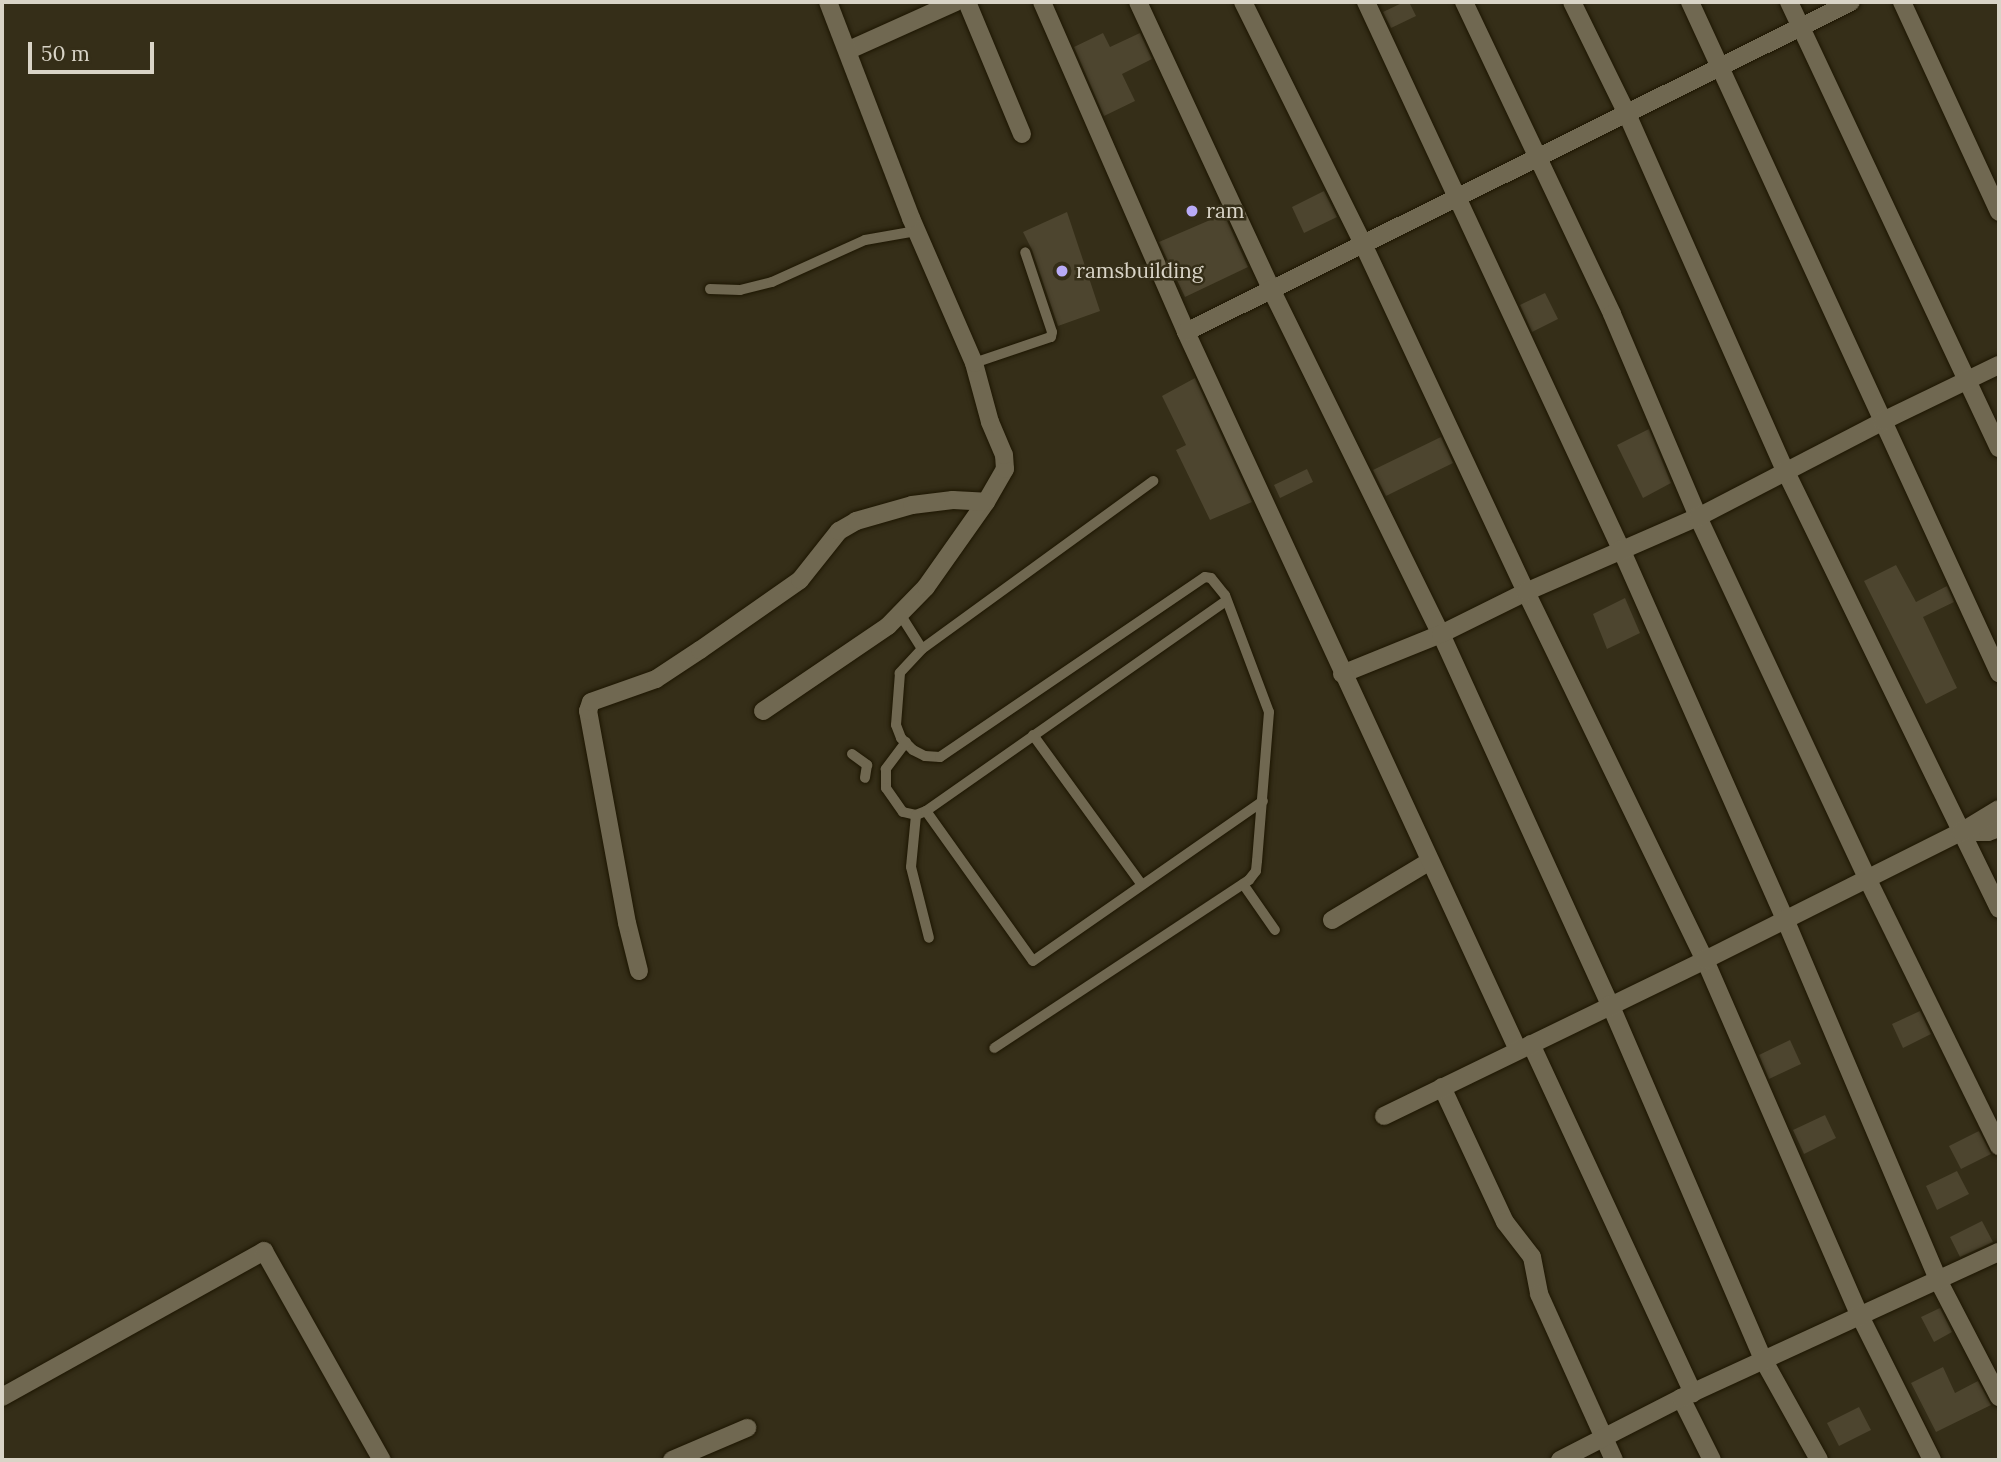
<!DOCTYPE html>
<html>
<head>
<meta charset="utf-8">
<style>
	body { margin:0 }
	#map { position:relative; width:2001px; height:1462px; overflow:hidden; background:#352e18; font-family:Lora,serif }
	div>[style] { position:absolute }
	.building>* { inset:0; background:#4d452f }
	.roads { filter:drop-shadow(0 0 2px #1d1602) drop-shadow(0 0 2px #1d1602) }
	.service>* { height:10px; margin:-5px; padding:0 5px; transform-origin:5px; border-radius:5px; background:#706851 }
	.minor>* { height:18px; margin:-9px; padding:0 9px; transform-origin:9px; border-radius:9px; background:#706851 }
	.dots>* { width:19px; height:19px; translate:-50% -50%; box-sizing:border-box; border:4px solid #352e18; border-radius:50% }
	span { translate:-50% -50%; white-space:nowrap; text-align:center; line-height:1.15; -webkit-text-stroke:5px #352e18; paint-order:stroke }
	.poi-label { font-size:21px; color:#d9d4c7 }
	.left { translate:0 -50%; text-align:left }
	.frame { position:absolute; inset:0; border:4px solid #d9d4c7; pointer-events:none }
	.scale { position:absolute; left:28px; top:42px; width:126px; height:32px; box-sizing:border-box; border:4px solid #d9d4c7; border-top:0; padding-left:9px; font-size:21px; line-height:24px; white-space:nowrap; color:#d9d4c7; -webkit-text-stroke:5px #352e18; paint-order:stroke }
</style>
</head>
<body>
<div id="map">
	<div class="building">
		<i style="clip-path:polygon(1404px 2px,1409px 2px,1416px 16px,1391px 28px,1383px 12px)"></i>
		<i style="clip-path:polygon(1103px 33px,1110px 47px,1140px 33px,1152px 59px,1122px 74px,1135px 101px,1104px 116px,1074px 47px)"></i>
		<i style="clip-path:polygon(1324px 191px,1337px 217px,1304px 233px,1292px 207px)"></i>
		<i style="clip-path:polygon(1067px 212px,1100px 311px,1058px 326px,1032px 250px,1023px 232px)"></i>
		<i style="clip-path:polygon(1224px 214px,1248px 267px,1185px 297px,1159px 242px)"></i>
		<i style="clip-path:polygon(1545px 293px,1558px 319px,1532px 332px,1520px 305px)"></i>
		<i style="clip-path:polygon(1195px 378px,1252px 502px,1210px 520px,1176px 450px,1186px 445px,1162px 396px)"></i>
		<i style="clip-path:polygon(1649px 429px,1671px 483px,1643px 498px,1617px 445px)"></i>
		<i style="clip-path:polygon(1441px 437px,1453px 463px,1386px 496px,1373px 470px)"></i>
		<i style="clip-path:polygon(1307px 469px,1313px 482px,1280px 498px,1274px 485px)"></i>
		<i style="clip-path:polygon(1896px 565px,1916px 602px,1947px 586px,1954px 602px,1923px 617px,1957px 688px,1926px 704px,1864px 581px)"></i>
		<i style="clip-path:polygon(1625px 598px,1640px 633px,1607px 649px,1593px 614px)"></i>
		<i style="clip-path:polygon(1920px 1011px,1931px 1034px,1903px 1048px,1892px 1024px)"></i>
		<i style="clip-path:polygon(1790px 1040px,1801px 1064px,1769px 1079px,1759px 1055px)"></i>
		<i style="clip-path:polygon(1825px 1115px,1836px 1138px,1804px 1154px,1793px 1130px)"></i>
		<i style="clip-path:polygon(1979px 1131px,1991px 1154px,1961px 1169px,1949px 1146px)"></i>
		<i style="clip-path:polygon(1957px 1171px,1969px 1194px,1937px 1210px,1926px 1186px)"></i>
		<i style="clip-path:polygon(1982px 1221px,1993px 1242px,1960px 1257px,1950px 1237px)"></i>
		<i style="clip-path:polygon(1940px 1308px,1952px 1332px,1934px 1342px,1921px 1317px)"></i>
		<i style="clip-path:polygon(1943px 1367px,1955px 1393px,1978px 1381px,1991px 1405px,1936px 1432px,1911px 1383px)"></i>
		<i style="clip-path:polygon(1859px 1407px,1871px 1430px,1839px 1446px,1827px 1423px)"></i>
	</div>
	<div class="roads">
		<div class="service">
			<i style="left:710px;top:289px;width:30px;rotate:2deg"></i>
			<i style="left:740px;top:290px;width:33px;rotate:-14deg"></i>
			<i style="left:772px;top:282px;width:102px;rotate:-24.3deg"></i>
			<i style="left:865px;top:240px;width:52px;rotate:-10deg"></i>
			<i style="left:974px;top:363px;width:81px;rotate:-18.7deg"></i>
			<i style="left:1051px;top:337px;width:5px;rotate:-79deg"></i>
			<i style="left:1052px;top:332px;width:84px;rotate:-108.6deg"></i>
			<i style="left:900px;top:614px;width:41px;rotate:57.8deg"></i>
			<i style="left:922px;top:649px;width:33px;rotate:133deg"></i>
			<i style="left:900px;top:673px;width:52px;rotate:94.4deg"></i>
			<i style="left:896px;top:725px;width:14px;rotate:69deg"></i>
			<i style="left:901px;top:738px;width:17px;rotate:45deg"></i>
			<i style="left:913px;top:750px;width:13px;rotate:27deg"></i>
			<i style="left:925px;top:756px;width:15px;rotate:4deg"></i>
			<i style="left:940px;top:757px;width:320px;rotate:-34.2deg"></i>
			<i style="left:1205px;top:577px;width:6px;rotate:9deg"></i>
			<i style="left:1211px;top:578px;width:22px;rotate:51deg"></i>
			<i style="left:1225px;top:595px;width:125px;rotate:69.4deg"></i>
			<i style="left:1269px;top:712px;width:149px;rotate:94.6deg"></i>
			<i style="left:1257px;top:861px;width:10px;rotate:96deg"></i>
			<i style="left:1256px;top:871px;width:11px;rotate:128deg"></i>
			<i style="left:1249px;top:880px;width:305px;rotate:146.6deg"></i>
			<i style="left:922px;top:649px;width:286px;rotate:-36deg"></i>
			<i style="left:1033px;top:735px;width:185px;rotate:54deg"></i>
			<i style="left:906px;top:742px;width:34px;rotate:127deg"></i>
			<i style="left:886px;top:769px;width:19px;rotate:90deg"></i>
			<i style="left:886px;top:788px;width:29px;rotate:55deg"></i>
			<i style="left:903px;top:812px;width:13px;rotate:13deg"></i>
			<i style="left:916px;top:815px;width:11px;rotate:-22deg"></i>
			<i style="left:926px;top:811px;width:365px;rotate:-35deg"></i>
			<i style="left:852px;top:754px;width:19px;rotate:36deg"></i>
			<i style="left:867px;top:765px;width:13px;rotate:99deg"></i>
			<i style="left:926px;top:811px;width:184px;rotate:54.5deg"></i>
			<i style="left:1033px;top:961px;width:280px;rotate:-34.8deg"></i>
			<i style="left:916px;top:815px;width:52px;rotate:95.5deg"></i>
			<i style="left:911px;top:867px;width:73px;rotate:75.8deg"></i>
			<i style="left:1243px;top:884px;width:56px;rotate:55.2deg"></i>
		</div>
		<div class="minor">
			<i style="left:967px;top:2px;width:143px;rotate:67.4deg"></i>
			<i style="left:1042px;top:2px;width:360px;rotate:66.4deg"></i>
			<i style="left:1138px;top:2px;width:316px;rotate:65.1deg"></i>
			<i style="left:1271px;top:289px;width:385px;rotate:63.8deg"></i>
			<i style="left:1441px;top:634px;width:407px;rotate:65.5deg"></i>
			<i style="left:1610px;top:1004px;width:389px;rotate:66.7deg"></i>
			<i style="left:1764px;top:1361px;width:113px;rotate:60.9deg"></i>
			<i style="left:1243px;top:2px;width:270px;rotate:63.6deg"></i>
			<i style="left:1363px;top:244px;width:384px;rotate:64.9deg"></i>
			<i style="left:1526px;top:592px;width:409px;rotate:64.1deg"></i>
			<i style="left:1705px;top:960px;width:388px;rotate:66.5deg"></i>
			<i style="left:1860px;top:1316px;width:161px;rotate:63.4deg"></i>
			<i style="left:1366px;top:2px;width:604px;rotate:65.01deg"></i>
			<i style="left:1621px;top:549px;width:405px;rotate:66.1deg"></i>
			<i style="left:1785px;top:919px;width:392px;rotate:67deg"></i>
			<i style="left:1938px;top:1280px;width:132px;rotate:62.5deg"></i>
			<i style="left:1464px;top:2px;width:345px;rotate:64.6deg"></i>
			<i style="left:1612px;top:314px;width:220px;rotate:67deg"></i>
			<i style="left:1698px;top:517px;width:399px;rotate:64.9deg"></i>
			<i style="left:1867px;top:878px;width:299px;rotate:63.8deg"></i>
			<i style="left:1572px;top:2px;width:125px;rotate:63.8deg"></i>
			<i style="left:1627px;top:114px;width:392px;rotate:66.1deg"></i>
			<i style="left:1786px;top:472px;width:486px;rotate:64deg"></i>
			<i style="left:1690px;top:2px;width:739px;rotate:65.27deg"></i>
			<i style="left:1789px;top:2px;width:493px;rotate:64.8deg"></i>
			<i style="left:1902px;top:2px;width:231px;rotate:65.2deg"></i>
			<i style="left:849px;top:50px;width:117px;rotate:-24.2deg"></i>
			<i style="left:1342px;top:674px;width:107px;rotate:-22deg"></i>
			<i style="left:1441px;top:634px;width:95px;rotate:-26.3deg"></i>
			<i style="left:1526px;top:592px;width:188px;rotate:-23.6deg"></i>
			<i style="left:1698px;top:517px;width:208px;rotate:-27.4deg"></i>
			<i style="left:1883px;top:421px;width:129px;rotate:-25.8deg"></i>
			<i style="left:763px;top:711px;width:151px;rotate:-34.2deg"></i>
			<i style="left:888px;top:626px;width:54px;rotate:-45.7deg"></i>
			<i style="left:926px;top:587px;width:104px;rotate:-54.8deg"></i>
			<i style="left:986px;top:502px;width:38px;rotate:-60deg"></i>
			<i style="left:1005px;top:469px;width:14px;rotate:-94deg"></i>
			<i style="left:1004px;top:455px;width:36px;rotate:-113deg"></i>
			<i style="left:990px;top:422px;width:61px;rotate:-105.2deg"></i>
			<i style="left:974px;top:363px;width:158px;rotate:-113.5deg"></i>
			<i style="left:911px;top:218px;width:231px;rotate:-111deg"></i>
			<i style="left:1961px;top:832px;width:27px"></i>
			<i style="left:1988px;top:832px;width:12px;rotate:-20deg"></i>
			<i style="left:1332px;top:920px;width:114px;rotate:-31deg"></i>
			<i style="left:639px;top:971px;width:49px;rotate:-104deg"></i>
			<i style="left:627px;top:923px;width:216px;rotate:-100.4deg"></i>
			<i style="left:588px;top:711px;width:9px;rotate:-72deg"></i>
			<i style="left:591px;top:702px;width:69px;rotate:-19.5deg"></i>
			<i style="left:656px;top:679px;width:53px;rotate:-33.4deg"></i>
			<i style="left:700px;top:650px;width:122px;rotate:-35deg"></i>
			<i style="left:800px;top:580px;width:63px;rotate:-51.5deg"></i>
			<i style="left:839px;top:531px;width:20px;rotate:-30deg"></i>
			<i style="left:856px;top:521px;width:58px;rotate:-15.9deg"></i>
			<i style="left:912px;top:505px;width:41px;rotate:-7deg"></i>
			<i style="left:953px;top:500px;width:33px;rotate:3deg"></i>
			<i style="left:1531px;top:1044px;width:385px;rotate:65.1deg"></i>
			<i style="left:1518px;top:1050px;width:791px;rotate:-114.82deg"></i>
			<i style="left:1186px;top:332px;width:742px;rotate:-26.39deg"></i>
			<i style="left:1442px;top:1087px;width:149px;rotate:65deg"></i>
			<i style="left:1505px;top:1222px;width:44px;rotate:52.4deg"></i>
			<i style="left:1532px;top:1257px;width:38px;rotate:79deg"></i>
			<i style="left:1539px;top:1294px;width:182px;rotate:65.7deg"></i>
			<i style="left:1384px;top:1116px;width:357px;rotate:-25.9deg"></i>
			<i style="left:1705px;top:960px;width:286px;rotate:-26.6deg"></i>
			<i style="left:1961px;top:832px;width:44px;rotate:-31.2deg"></i>
			<i style="left:2px;top:1397px;width:300px;rotate:-29.1deg"></i>
			<i style="left:264px;top:1251px;width:240px;rotate:60.6deg"></i>
			<i style="left:1681px;top:1398px;width:69px;rotate:63.4deg"></i>
			<i style="left:672px;top:1460px;width:82px;rotate:-23.1deg"></i>
			<i style="left:1560px;top:1460px;width:136px;rotate:-27.1deg"></i>
			<i style="left:1681px;top:1398px;width:350px;rotate:-24.7deg"></i>
		</div>
	</div>
	<div class="dots">
		<i style="left:1192px;top:211px;background:#b9abf7"></i>
		<i style="left:1062px;top:271px;background:#b9abf7"></i>
	</div>
	<div class="poi-label">
		<span class="left" style="left:1206px;top:211px">ram</span>
		<span class="left" style="left:1076px;top:271px">ramsbuilding</span>
	</div>
	<div class="frame"></div>
	<div class="scale">50 m</div>
</div>
</body>
</html>
